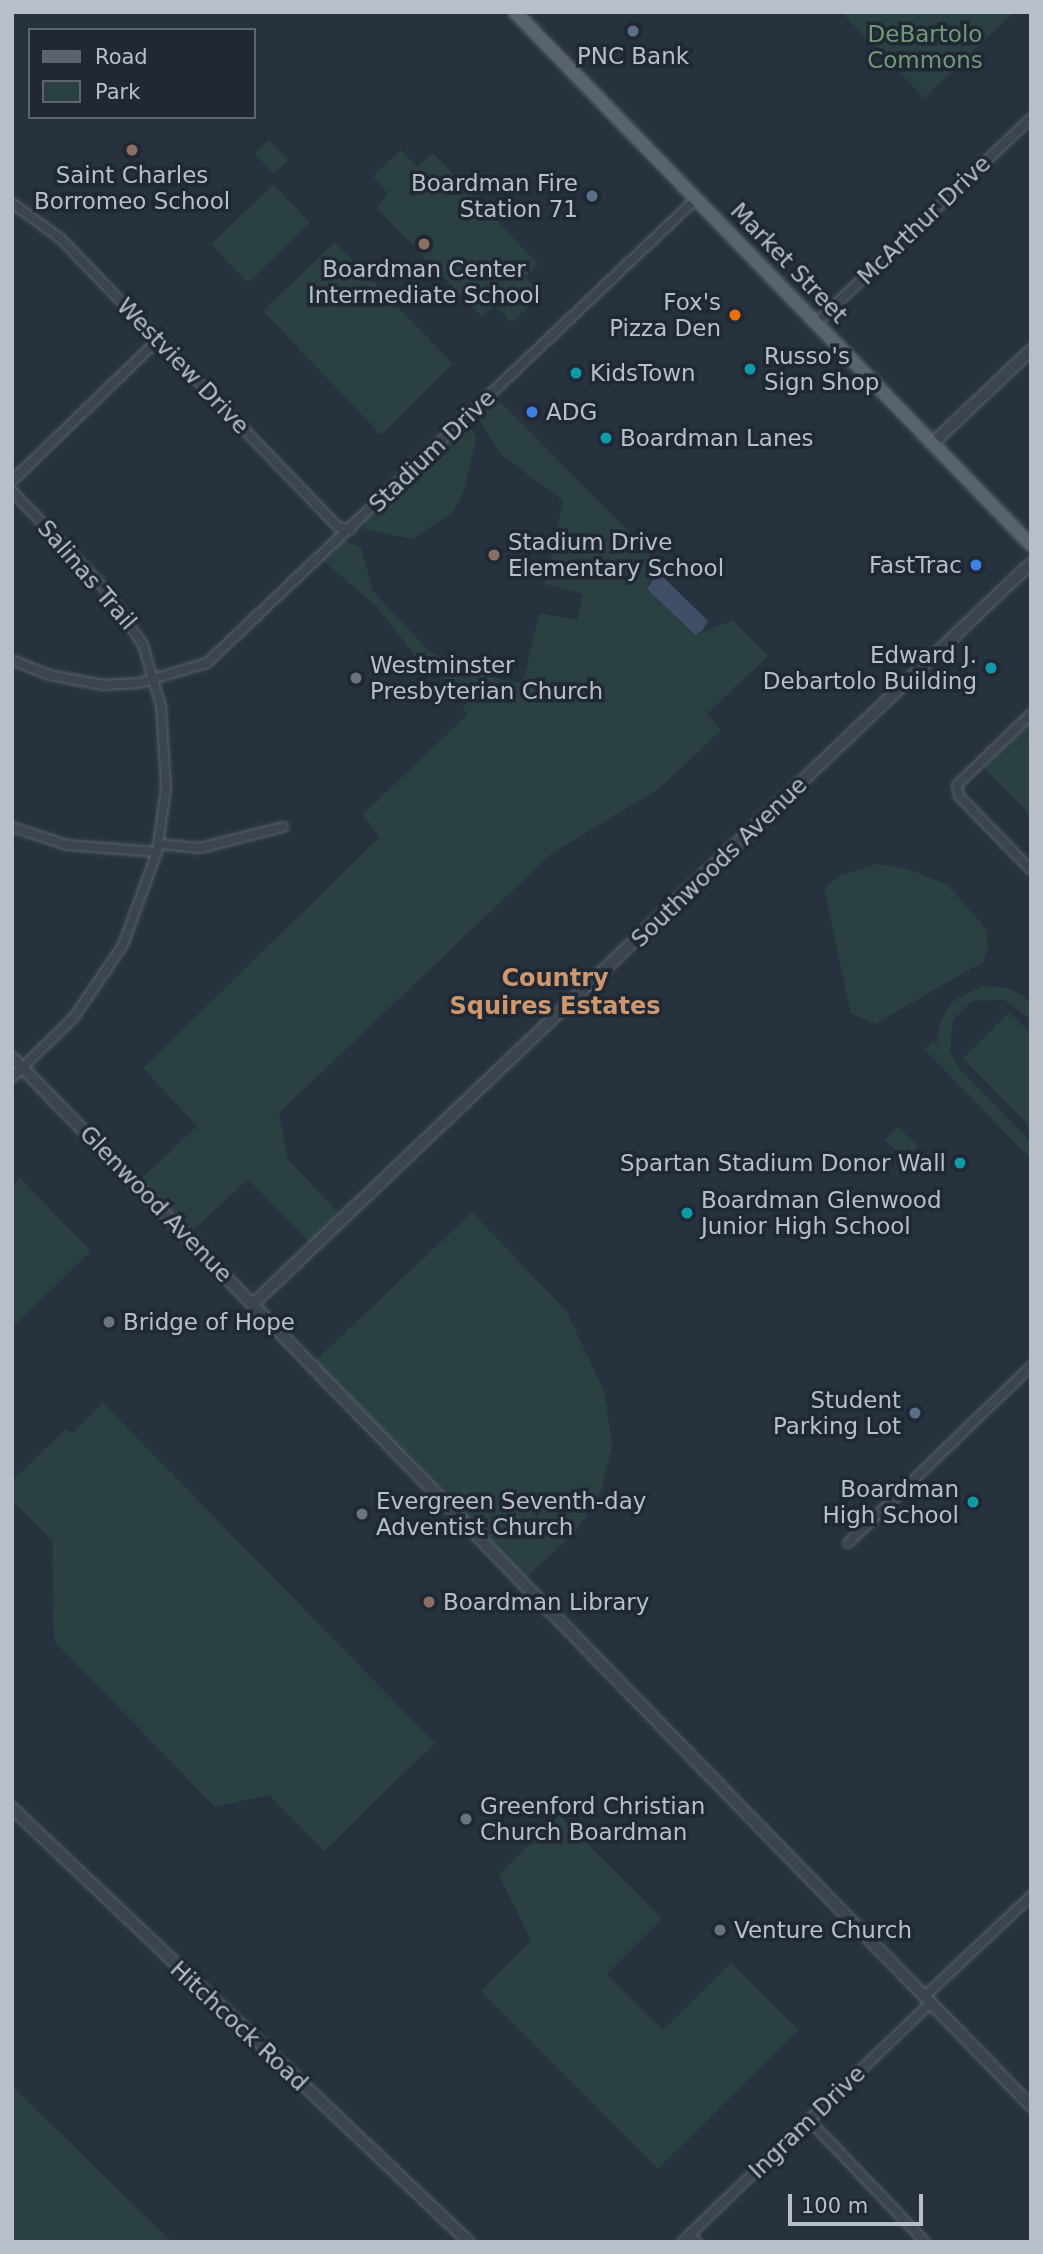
<!DOCTYPE html>
<html>
<head>
<meta charset="utf-8">
<style>
	body { margin:0 }
	#map { position:relative; width:1043px; height:2254px; overflow:hidden; background:#27323f; font-family:"DejaVu Sans",sans-serif }
	div>[style] { position:absolute }
	.green>* { inset:0; background:#2a4041 }
	.water>* { inset:0; background:#3e4f67 }
	.roads { filter:drop-shadow(0 0 2px #59616c) drop-shadow(0 0 2px #59616c) }
	.minor>* { height:8px; margin:-4px; padding:0 4px; transform-origin:4px; border-radius:4px; background:#3b444f }
	.tertiary>* { height:10px; margin:-5px; padding:0 5px; transform-origin:5px; border-radius:5px; background:#3b444f }
	.primary>* { height:12px; margin:-6px; padding:0 6px; transform-origin:6px; border-radius:6px; background:#59636f }
	.dots>* { width:19px; height:19px; translate:-50% -50%; box-sizing:border-box; border:4px solid #202834; border-radius:50% }
	span { translate:-50% -50%; white-space:nowrap; text-align:center; line-height:1.15; -webkit-text-stroke:7px #202834; paint-order:stroke }
	.park-label { font-size:23px; color:#709979 }
	.poi-label { font-size:23px; color:#b8bfc9 }
	.right { translate:-100% -50%; text-align:right }
	.left { translate:0 -50%; text-align:left }
	.street-label { font-size:23px; color:#b8bfc9 }
	.neighbourhood-label { font-size:24px; color:#cf976d; font-weight:700 }
	.frame { position:absolute; inset:0; border:14px solid #b8bfc9; pointer-events:none }
	.legend { position:absolute; left:28px; top:28px; width:228px; height:91px; box-sizing:border-box; background:#202834; border:2px solid #5d6470; margin:0; padding:9px 12px; list-style:none; font-size:21px; color:#b8bfc9 }
	.legend li { display:flex; align-items:center; gap:14px; height:35px }
	.legend b { width:35px; border:2px solid #5d6470 }
	.scale { position:absolute; left:788px; top:2194px; width:135px; height:32px; box-sizing:border-box; border:4px solid #b8bfc9; border-top:0; padding-left:9px; font-size:21px; line-height:24px; white-space:nowrap; color:#b8bfc9; -webkit-text-stroke:5px #202834; paint-order:stroke }
</style>
</head>
<body>
<div id="map">
	<div class="green">
		<i style="clip-path:polygon(841px 12px,1014px 12px,924px 98px)"></i>
		<i style="clip-path:polygon(269px 140px,289px 160px,274px 174px,255px 154px)"></i>
		<i style="clip-path:polygon(401px 150px,417px 167px,433px 153px,538px 264px,525px 277px,542px 295px,512px 322px,495px 306px,482px 317px,376px 207px,388px 194px,373px 176px)"></i>
		<i style="clip-path:polygon(274px 184px,310px 223px,248px 283px,211px 244px)"></i>
		<i style="clip-path:polygon(335px 242px,453px 364px,381px 435px,263px 311px)"></i>
		<i style="clip-path:polygon(491px 393px,658px 561px,662px 568px,650px 578px,647px 589px,691px 632px,695px 635px,733px 620px,768px 656px,707px 714px,721px 730px,660px 788px,551px 854px,279px 1113px,288px 1160px,344px 1218px,314px 1247px,248px 1179px,187px 1236px,136px 1184px,197px 1126px,143px 1068px,380px 837px,362px 815px,468px 714px,462px 708px,467px 702px,429px 661px,422px 665px,377px 607px,320px 558px,341px 539px,361px 547px,373px 591px,430px 652px,455px 662px,455px 669px,523px 684px,539px 613px,577px 620px,583px 594px,545px 584px,563px 501px,500px 454px,474px 411px)"></i>
		<i style="clip-path:polygon(459px 426px,472px 430px,476px 439px,464px 491px,452px 513px,412px 539px,366px 530px,361px 521px)"></i>
		<i style="clip-path:polygon(1031px 721px,1031px 816px,983px 767px)"></i>
		<i style="clip-path:polygon(877px 864px,905px 868px,948px 885px,986px 929px,988px 948px,983px 962px,875px 1024px,851px 1013px,824px 889px,840px 875px)"></i>
		<i style="clip-path:polygon(983px 986px,1008px 988px,1023px 996px,1031px 1003px,1031px 1020px,1005px 1000px,972px 1001px,953px 1020px,950px 1052px,960px 1069px,1031px 1142px,1031px 1159px,924px 1049px,933px 1041px,937px 1044px,940px 1022px,953px 1001px)"></i>
		<i style="clip-path:polygon(1010px 1012px,1031px 1034px,1031px 1128px,963px 1058px)"></i>
		<i style="clip-path:polygon(898px 1127px,918px 1146px,905px 1160px,885px 1140px)"></i>
		<i style="clip-path:polygon(20px 1178px,91px 1251px,12px 1328px,12px 1186px)"></i>
		<i style="clip-path:polygon(472px 1212px,567px 1312px,605px 1393px,612px 1447px,600px 1494px,578px 1529px,523px 1581px,311px 1365px)"></i>
		<i style="clip-path:polygon(103px 1403px,435px 1743px,324px 1851px,269px 1795px,215px 1807px,54px 1641px,52px 1541px,12px 1500px,12px 1481px,66px 1429px,72px 1434px)"></i>
		<i style="clip-path:polygon(559px 1815px,662px 1919px,607px 1974px,663px 2030px,731px 1963px,798px 2030px,658px 2169px,481px 1991px,531px 1941px,499px 1875px)"></i>
		<i style="clip-path:polygon(12px 2086px,172px 2242px,12px 2242px)"></i>
	</div>
	<div class="water">
		<i style="clip-path:polygon(658px 572px,708px 621px,702px 631px,695px 635px,647px 589px)"></i>
	</div>
	<div class="roads">
		<div class="minor">
			<i style="left:12px;top:203px;width:59px;rotate:36.1deg"></i>
			<i style="left:60px;top:238px;width:401px;rotate:46.1deg"></i>
			<i style="left:338px;top:527px;width:13px;rotate:13deg"></i>
			<i style="left:817px;top:322px;width:296px;rotate:-43.6deg"></i>
			<i style="left:12px;top:481px;width:203px;rotate:-44deg"></i>
			<i style="left:12px;top:491px;width:135px;rotate:46.5deg"></i>
			<i style="left:105px;top:589px;width:68px;rotate:55.8deg"></i>
			<i style="left:143px;top:645px;width:64px;rotate:73.6deg"></i>
			<i style="left:161px;top:706px;width:82px;rotate:86.5deg"></i>
			<i style="left:166px;top:788px;width:65px;rotate:98deg"></i>
			<i style="left:157px;top:852px;width:99px;rotate:110.1deg"></i>
			<i style="left:123px;top:945px;width:87px;rotate:124.2deg"></i>
			<i style="left:74px;top:1017px;width:87px;rotate:135.5deg"></i>
			<i style="left:12px;top:660px;width:40px;rotate:22deg"></i>
			<i style="left:49px;top:675px;width:55px;rotate:10.5deg"></i>
			<i style="left:103px;top:685px;width:36px;rotate:-3deg"></i>
			<i style="left:139px;top:683px;width:71px;rotate:-16.4deg"></i>
			<i style="left:207px;top:663px;width:674px;rotate:-43.5deg"></i>
			<i style="left:1031px;top:714px;width:103px;rotate:136.2deg"></i>
			<i style="left:957px;top:785px;width:11px;rotate:80deg"></i>
			<i style="left:959px;top:796px;width:103px;rotate:45.8deg"></i>
			<i style="left:12px;top:827px;width:58px;rotate:18.1deg"></i>
			<i style="left:67px;top:845px;width:90px;rotate:4.4deg"></i>
			<i style="left:159px;top:844px;width:41px;rotate:5.6deg"></i>
			<i style="left:200px;top:848px;width:86px;rotate:-14.2deg"></i>
			<i style="left:848px;top:1543px;width:255px;rotate:-44deg"></i>
			<i style="left:925px;top:1996px;width:146px;rotate:-43.3deg"></i>
			<i style="left:809px;top:2120px;width:168px;rotate:46.4deg"></i>
			<i style="left:690px;top:2234px;width:11px;rotate:49deg"></i>
			<i style="left:682px;top:2242px;width:346px;rotate:-43.9deg"></i>
		</div>
		<div class="tertiary">
			<i style="left:933px;top:443px;width:135px;rotate:-43.5deg"></i>
			<i style="left:12px;top:1057px;width:1462px;rotate:45.83deg"></i>
			<i style="left:253px;top:1304px;width:1074px;rotate:-43.6deg"></i>
			<i style="left:12px;top:1808px;width:630px;rotate:43.52deg"></i>
		</div>
		<div class="primary">
			<i style="left:515px;top:12px;width:742px;rotate:45.93deg"></i>
		</div>
	</div>
	<div class="dots">
		<i style="left:633px;top:31px;background:#5c6f8a"></i>
		<i style="left:132px;top:150px;background:#8d6e63"></i>
		<i style="left:592px;top:196px;background:#5c6f8a"></i>
		<i style="left:424px;top:244px;background:#8d6e63"></i>
		<i style="left:735px;top:315px;background:#e8710a"></i>
		<i style="left:750px;top:369px;background:#0f9aa8"></i>
		<i style="left:576px;top:373px;background:#0f9aa8"></i>
		<i style="left:532px;top:412px;background:#3f7fe0"></i>
		<i style="left:606px;top:438px;background:#0f9aa8"></i>
		<i style="left:494px;top:555px;background:#8d6e63"></i>
		<i style="left:976px;top:565px;background:#3f7fe0"></i>
		<i style="left:991px;top:668px;background:#0f9aa8"></i>
		<i style="left:356px;top:678px;background:#6b7280"></i>
		<i style="left:960px;top:1163px;background:#0f9aa8"></i>
		<i style="left:687px;top:1213px;background:#0f9aa8"></i>
		<i style="left:109px;top:1322px;background:#6b7280"></i>
		<i style="left:915px;top:1413px;background:#5c6f8a"></i>
		<i style="left:973px;top:1502px;background:#0f9aa8"></i>
		<i style="left:362px;top:1514px;background:#6b7280"></i>
		<i style="left:429px;top:1602px;background:#8d6e63"></i>
		<i style="left:466px;top:1819px;background:#6b7280"></i>
		<i style="left:720px;top:1930px;background:#6b7280"></i>
	</div>
	<div class="park-label">
		<span style="left:925px;top:47px">DeBartolo<br>Commons</span>
	</div>
	<div class="poi-label">
		<span style="left:633px;top:56px">PNC Bank</span>
		<span style="left:132px;top:188px">Saint Charles<br>Borromeo School</span>
		<span class="right" style="left:578px;top:196px">Boardman Fire<br>Station 71</span>
		<span style="left:424px;top:282px">Boardman Center<br>Intermediate School</span>
		<span class="right" style="left:721px;top:315px">Fox's<br>Pizza Den</span>
		<span class="left" style="left:764px;top:369px">Russo's<br>Sign Shop</span>
		<span class="left" style="left:590px;top:373px">KidsTown</span>
		<span class="left" style="left:546px;top:412px">ADG</span>
		<span class="left" style="left:620px;top:438px">Boardman Lanes</span>
		<span class="left" style="left:508px;top:555px">Stadium Drive<br>Elementary School</span>
		<span class="right" style="left:962px;top:565px">FastTrac</span>
		<span class="right" style="left:977px;top:668px">Edward J.<br>Debartolo Building</span>
		<span class="left" style="left:370px;top:678px">Westminster<br>Presbyterian Church</span>
		<span class="right" style="left:946px;top:1163px">Spartan Stadium Donor Wall</span>
		<span class="left" style="left:701px;top:1213px">Boardman Glenwood<br>Junior High School</span>
		<span class="left" style="left:123px;top:1322px">Bridge of Hope</span>
		<span class="right" style="left:901px;top:1413px">Student<br>Parking Lot</span>
		<span class="right" style="left:959px;top:1502px">Boardman<br>High School</span>
		<span class="left" style="left:376px;top:1514px">Evergreen Seventh-day<br>Adventist Church</span>
		<span class="left" style="left:443px;top:1602px">Boardman Library</span>
		<span class="left" style="left:480px;top:1819px">Greenford Christian<br>Church Boardman</span>
		<span class="left" style="left:734px;top:1930px">Venture Church</span>
	</div>
	<div class="street-label">
		<span style="left:924px;top:220px;rotate:-44deg">McArthur Drive</span>
		<span style="left:789px;top:263px;rotate:46deg">Market Street</span>
		<span style="left:183px;top:366px;rotate:46deg">Westview Drive</span>
		<span style="left:432px;top:451px;rotate:-44deg">Stadium Drive</span>
		<span style="left:87px;top:575px;rotate:49deg">Salinas Trail</span>
		<span style="left:719px;top:862px;rotate:-44deg">Southwoods Avenue</span>
		<span style="left:156px;top:1204px;rotate:46deg">Glenwood Avenue</span>
		<span style="left:239px;top:2026px;rotate:43deg">Hitchcock Road</span>
		<span style="left:807px;top:2122px;rotate:-44deg">Ingram Drive</span>
	</div>
	<div class="neighbourhood-label">
		<span style="left:555px;top:993px">Country<br>Squires Estates</span>
	</div>
	<div class="frame"></div>
	<ul class="legend">
	<li><b style="height:9px;background:#59636f"></b>Road</li>
	<li><b style="height:19px;background:#2a4041"></b>Park</li>
	</ul>
	<div class="scale">100 m</div>
</div>
</body>
</html>
